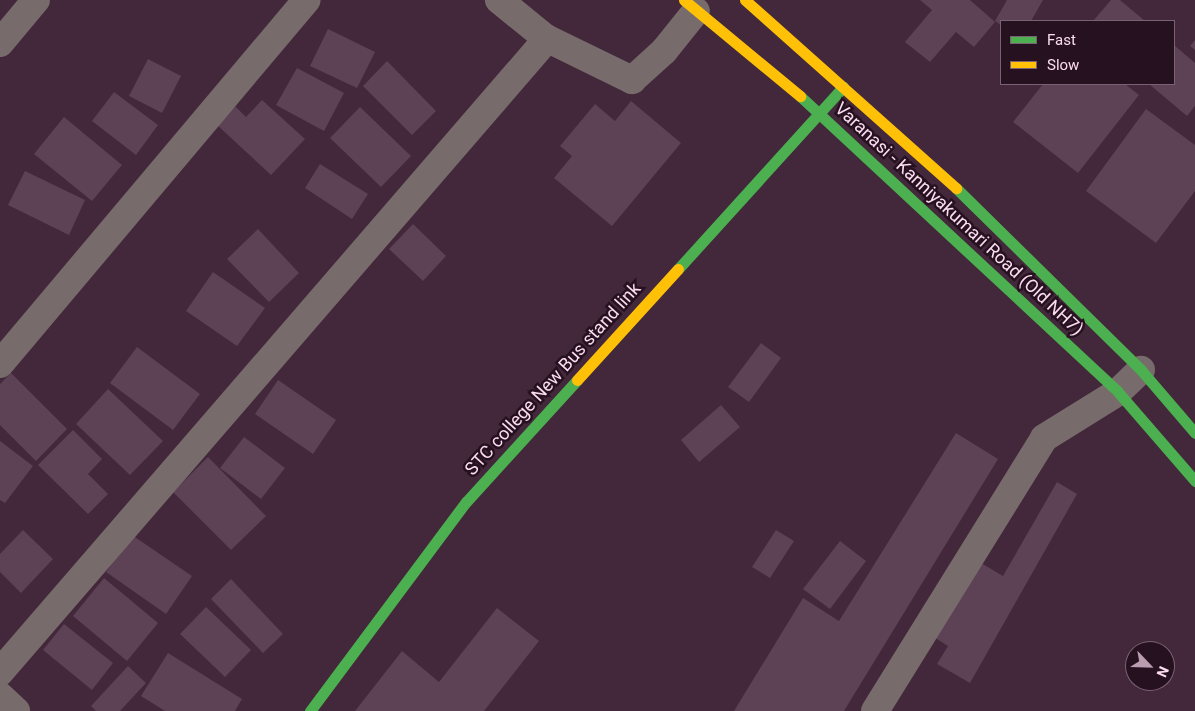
<!DOCTYPE html>
<html>
<head>
<meta charset="utf-8">
<style>
	body { margin:0 }
	#map { position:relative; width:1195px; height:711px; overflow:hidden; background:#42283a; font-family:Roboto,sans-serif }
	div>[style] { position:absolute }
	.building>* { inset:0; background:#5d4154 }
	.street>* { height:28px; margin:-14px; padding:0 14px; transform-origin:14px; border-radius:14px; background:#786b6b }
	.fast>* { height:11px; margin:-5.5px; padding:0 5.5px; transform-origin:5.5px; border-radius:5.5px; background:#4caf50 }
	.slow>* { height:11px; margin:-5.5px; padding:0 5.5px; transform-origin:5.5px; border-radius:5.5px; background:#ffc107 }
	span { translate:-50% -50%; white-space:nowrap; text-align:center; line-height:1.15; -webkit-text-stroke:5px #261120; paint-order:stroke }
	.street-label { font-size:18px; color:#fbdcf0 }
	.legend { position:absolute; left:1000px; top:20px; width:175px; height:65px; box-sizing:border-box; background:#261120; border:1px solid #7b6273; margin:0; padding:6px 9px; list-style:none; font-size:15px; color:#fbdcf0 }
	.legend li { display:flex; align-items:center; gap:10px; height:25px }
	.legend b { width:25px; border:1px solid #7b6273 }
	.north { position:absolute; left:1125px; top:641px; width:50px; height:50px; box-sizing:border-box; background:#261120; border:1px solid #7b6273; border-radius:50%; rotate:114deg; font-size:14px; font-weight:700; line-height:20px; text-align:center; color:#fbdcf0 }
	.north::after { content:''; display:block; margin:auto; width:18px; height:22px; background:#ba9db0; clip-path:polygon(50% 0,100% 100%,50% 72%,0 100%) }
</style>
</head>
<body>
<div id="map">
	<div class="building">
		<i style="clip-path:polygon(920px 0,970px 0,995px 22px,974px 47px,956px 32px,930px 62px,905px 42px,932px 10px)"></i>
		<i style="clip-path:polygon(1007px 0,1043px 0,1031px 21px,1001px 21px,1001px 25px,995px 21px)"></i>
		<i style="clip-path:polygon(1111px 0,1120px 0,1145px 21px,1093px 21px)"></i>
		<i style="clip-path:polygon(328px 29px,375px 52px,357px 88px,310px 66px)"></i>
		<i style="clip-path:polygon(1195px 40px,1195px 50px,1190px 46px)"></i>
		<i style="clip-path:polygon(1174px 45px,1195px 63px,1195px 106px,1187px 116px,1149px 84px,1174px 84px)"></i>
		<i style="clip-path:polygon(148px 59px,181px 76px,162px 113px,129px 96px)"></i>
		<i style="clip-path:polygon(387px 61px,436px 111px,412px 135px,363px 86px)"></i>
		<i style="clip-path:polygon(297px 68px,344px 93px,324px 131px,276px 105px)"></i>
		<i style="clip-path:polygon(1043px 84px,1125px 84px,1139px 95px,1078px 173px,1013px 122px)"></i>
		<i style="clip-path:polygon(114px 92px,158px 125px,136px 155px,92px 121px)"></i>
		<i style="clip-path:polygon(262px 100px,305px 139px,271px 175px,216px 124px,234px 105px,246px 117px)"></i>
		<i style="clip-path:polygon(631px 101px,681px 143px,612px 226px,554px 178px,572px 156px,560px 146px,595px 104px,615px 121px)"></i>
		<i style="clip-path:polygon(360px 107px,411px 156px,381px 187px,330px 138px)"></i>
		<i style="clip-path:polygon(1146px 109px,1195px 145px,1195px 191px,1156px 243px,1086px 191px)"></i>
		<i style="clip-path:polygon(64px 117px,122px 165px,92px 201px,34px 154px)"></i>
		<i style="clip-path:polygon(320px 164px,368px 194px,352px 219px,305px 188px)"></i>
		<i style="clip-path:polygon(25px 171px,85px 200px,69px 235px,8px 205px)"></i>
		<i style="clip-path:polygon(413px 224px,446px 256px,423px 281px,389px 249px)"></i>
		<i style="clip-path:polygon(258px 229px,299px 273px,269px 302px,227px 259px)"></i>
		<i style="clip-path:polygon(213px 272px,265px 308px,237px 346px,186px 311px)"></i>
		<i style="clip-path:polygon(761px 343px,781px 358px,749px 402px,728px 387px)"></i>
		<i style="clip-path:polygon(137px 347px,200px 394px,173px 430px,110px 383px)"></i>
		<i style="clip-path:polygon(11px 373px,67px 429px,36px 461px,0 425px,0 384px)"></i>
		<i style="clip-path:polygon(278px 380px,336px 420px,313px 454px,255px 414px)"></i>
		<i style="clip-path:polygon(108px 389px,163px 441px,130px 475px,76px 424px)"></i>
		<i style="clip-path:polygon(721px 405px,740px 427px,699px 462px,681px 440px)"></i>
		<i style="clip-path:polygon(73px 430px,102px 459px,88px 474px,108px 494px,88px 514px,38px 465px)"></i>
		<i style="clip-path:polygon(956px 433px,998px 459px,844px 711px,734px 711px,803px 598px,839px 621px)"></i>
		<i style="clip-path:polygon(244px 437px,285px 468px,261px 499px,220px 468px)"></i>
		<i style="clip-path:polygon(0 441px,33px 466px,5px 503px,0 500px)"></i>
		<i style="clip-path:polygon(208px 457px,266px 516px,231px 550px,173px 492px)"></i>
		<i style="clip-path:polygon(1057px 482px,1077px 494px,970px 683px,937px 664px,948px 646px,932px 636px,976px 560px,1003px 576px)"></i>
		<i style="clip-path:polygon(23px 530px,53px 559px,21px 593px,0 572px,0 554px)"></i>
		<i style="clip-path:polygon(776px 530px,794px 541px,770px 578px,752px 567px)"></i>
		<i style="clip-path:polygon(132px 535px,192px 576px,166px 614px,106px 572px)"></i>
		<i style="clip-path:polygon(840px 541px,866px 561px,830px 609px,803px 589px)"></i>
		<i style="clip-path:polygon(104px 578px,158px 623px,127px 661px,73px 616px)"></i>
		<i style="clip-path:polygon(231px 579px,283px 634px,263px 653px,211px 599px)"></i>
		<i style="clip-path:polygon(206px 607px,251px 650px,225px 677px,180px 634px)"></i>
		<i style="clip-path:polygon(497px 608px,539px 641px,484px 711px,355px 711px,402px 651px,439px 682px)"></i>
		<i style="clip-path:polygon(64px 624px,113px 663px,92px 690px,43px 650px)"></i>
		<i style="clip-path:polygon(168px 653px,242px 699px,235px 711px,165px 711px,141px 696px)"></i>
		<i style="clip-path:polygon(128px 666px,146px 683px,120px 711px,96px 711px,91px 706px)"></i>
	</div>
	<div class="street">
		<i style="left:546px;top:38px;width:96px;rotate:26deg"></i>
		<i style="left:632px;top:80px;width:43px;rotate:-42.2deg"></i>
		<i style="left:664px;top:51px;width:51px;rotate:-51.3deg"></i>
		<i style="left:0;top:43px;width:56px;rotate:-50.1deg"></i>
		<i style="left:0;top:364px;width:476px;rotate:-49.9deg"></i>
		<i style="left:0;top:672px;width:837px;rotate:-49.17deg"></i>
		<i style="left:547px;top:39px;width:62px;rotate:-140.9deg"></i>
		<i style="left:0;top:696px;width:22px;rotate:43deg"></i>
		<i style="left:875px;top:711px;width:321px;rotate:-58.2deg"></i>
		<i style="left:1044px;top:438px;width:87px;rotate:-31.9deg"></i>
		<i style="left:1118px;top:392px;width:32px;rotate:-44deg"></i>
	</div>
	<div class="fast">
		<i style="left:800px;top:96px;width:434px;rotate:42.9deg"></i>
		<i style="left:1118px;top:392px;width:118px;rotate:49.1deg"></i>
		<i style="left:956px;top:188px;width:260px;rotate:44.5deg"></i>
		<i style="left:1141px;top:370px;width:83px;rotate:49.4deg"></i>
		<i style="left:678px;top:269px;width:246px;rotate:-47.8deg"></i>
		<i style="left:310px;top:711px;width:261px;rotate:-53.3deg"></i>
		<i style="left:466px;top:502px;width:165px;rotate:-47.7deg"></i>
	</div>
	<div class="slow">
		<i style="left:684px;top:0;width:151px;rotate:39.6deg"></i>
		<i style="left:745px;top:0;width:283px;rotate:41.7deg"></i>
		<i style="left:577px;top:380px;width:150px;rotate:-47.7deg"></i>
	</div>
	<div class="street-label">
		<span style="left:959px;top:219px;rotate:43deg">Varanasi - Kanniyakumari Road (Old NH7)</span>
		<span style="left:553px;top:379px;rotate:-48deg">STC college New Bus stand link</span>
	</div>
	<ul class="legend">
	<li><b style="height:6px;background:#4caf50"></b>Fast</li>
	<li><b style="height:6px;background:#ffc107"></b>Slow</li>
	</ul>
	<div class="north">N</div>
</div>
</body>
</html>
